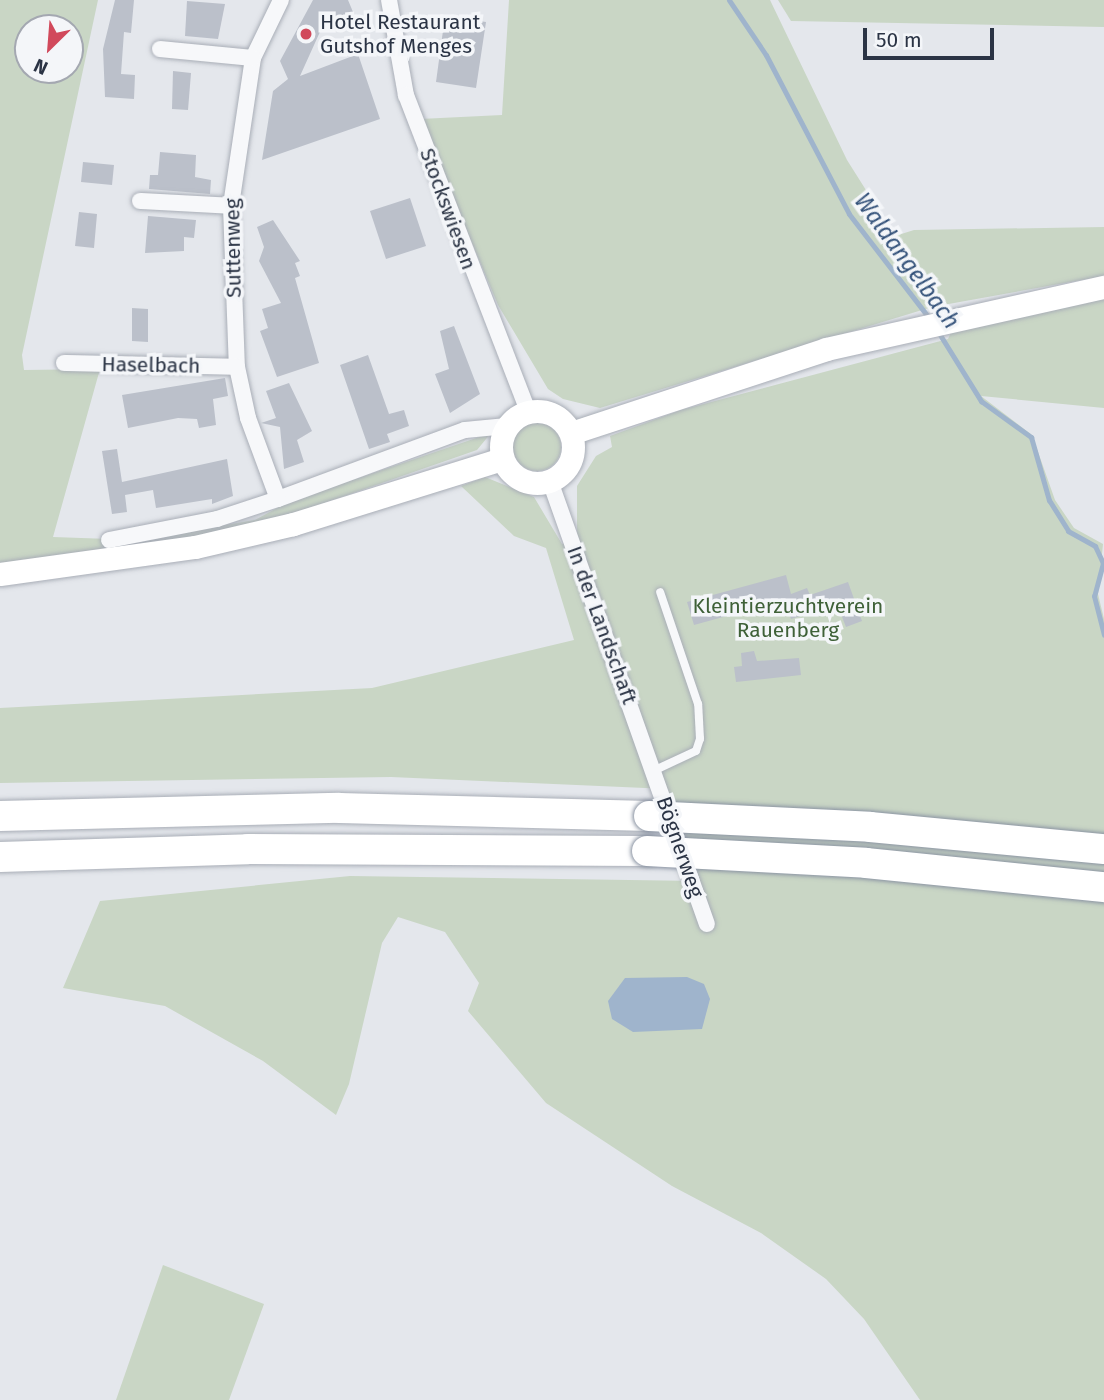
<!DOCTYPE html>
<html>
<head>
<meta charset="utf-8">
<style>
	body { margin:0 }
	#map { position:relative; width:1104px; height:1400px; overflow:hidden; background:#e4e7ec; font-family:"Fira Sans",sans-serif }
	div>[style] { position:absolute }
	.green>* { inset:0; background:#c9d6c5 }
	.round { border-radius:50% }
	.water>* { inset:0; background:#9fb4cc }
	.stream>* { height:5px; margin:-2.5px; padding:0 2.5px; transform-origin:2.5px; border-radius:2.5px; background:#9fb4cc }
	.building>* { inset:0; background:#bbc0ca }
	.roads { filter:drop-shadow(0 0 2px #a9aeb7) drop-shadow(0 0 2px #a9aeb7) }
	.lane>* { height:8px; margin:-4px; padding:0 4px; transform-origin:4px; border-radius:4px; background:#f7f8fa }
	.street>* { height:16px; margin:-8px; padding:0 8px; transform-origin:8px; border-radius:8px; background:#f7f8fa }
	.secondary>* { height:23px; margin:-11.5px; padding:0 11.5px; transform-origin:11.5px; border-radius:11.5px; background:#fff }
	.secondary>.ring { margin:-11.5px; padding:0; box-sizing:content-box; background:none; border:23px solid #fff; border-radius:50% }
	.highway>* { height:30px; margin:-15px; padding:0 15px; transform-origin:15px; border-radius:15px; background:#fff }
	.bridges { filter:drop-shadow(0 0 2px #8b94a3) drop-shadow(0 0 2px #8b94a3) }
	.highway-bridge>* { height:30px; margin:-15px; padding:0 15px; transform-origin:15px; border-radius:15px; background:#fff }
	.dots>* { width:19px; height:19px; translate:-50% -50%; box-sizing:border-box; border:4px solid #f4f6f9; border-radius:50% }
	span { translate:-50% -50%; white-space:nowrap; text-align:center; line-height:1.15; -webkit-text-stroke:7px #f4f6f9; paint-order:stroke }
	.poi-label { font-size:21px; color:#2b3445 }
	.left { translate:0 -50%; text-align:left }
	.street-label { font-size:21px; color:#2b3445 }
	.park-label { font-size:21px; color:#3f6138 }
	.water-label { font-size:23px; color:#34527a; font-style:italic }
	.north { position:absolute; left:14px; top:14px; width:70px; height:70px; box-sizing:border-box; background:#f4f6f9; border:2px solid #a4a8b1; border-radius:50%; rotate:205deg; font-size:19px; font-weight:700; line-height:28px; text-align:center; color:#2b3445 }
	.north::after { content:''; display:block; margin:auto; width:24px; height:32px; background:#d1495b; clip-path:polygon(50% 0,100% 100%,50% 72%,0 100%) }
	.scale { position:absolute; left:863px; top:28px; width:131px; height:32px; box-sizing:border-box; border:4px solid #2b3445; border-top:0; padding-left:9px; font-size:21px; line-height:24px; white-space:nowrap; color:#2b3445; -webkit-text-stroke:5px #f4f6f9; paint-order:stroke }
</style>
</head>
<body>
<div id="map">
	<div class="green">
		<i style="clip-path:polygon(evenodd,0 0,98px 0,22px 355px,24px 370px,100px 369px,53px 537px,138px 540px,255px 520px,288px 502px,491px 433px,477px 450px,264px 524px,122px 552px,0 566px,0 0,28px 28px,70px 28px,70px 70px,28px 70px,28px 28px)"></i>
		<i style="clip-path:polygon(509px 0,770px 0,847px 160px,895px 236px,914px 230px,1104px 227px,1104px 276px,932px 307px,600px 408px,563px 399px,548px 389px,498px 305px,420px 119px,502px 115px)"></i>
		<i style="clip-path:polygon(778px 0,1104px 0,1104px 27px,791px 21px)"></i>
		<i style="clip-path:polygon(1104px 299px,1104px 408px,981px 396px,1032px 435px,1055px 500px,1074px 528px,1103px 544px,1098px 594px,1104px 619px,1104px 1400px,920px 1400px,864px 1319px,826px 1279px,761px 1233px,672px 1186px,546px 1103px,468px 1011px,479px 983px,445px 932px,398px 917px,382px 943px,349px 1084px,336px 1115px,263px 1061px,165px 1006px,63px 988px,100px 901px,350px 876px,698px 881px,668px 789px,391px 777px,0 783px,0 708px,372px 688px,574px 640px,546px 548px,514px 536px,461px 486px,485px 477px,534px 497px,562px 544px,577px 535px,577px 486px,596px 456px,612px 447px,610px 436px,681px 410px,948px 339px,951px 332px,1004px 317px)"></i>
		<i class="round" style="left:513px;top:423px;width:48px;height:48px"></i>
		<i style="clip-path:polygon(163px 1265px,264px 1304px,229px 1400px,116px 1400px)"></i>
	</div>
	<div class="water">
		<i style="clip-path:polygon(687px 977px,704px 984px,710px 999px,702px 1029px,633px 1032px,612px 1019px,608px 1001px,625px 978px)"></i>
	</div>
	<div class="stream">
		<i style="left:729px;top:0;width:66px;rotate:56.1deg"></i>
		<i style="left:766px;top:55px;width:179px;rotate:62.4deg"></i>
		<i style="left:849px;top:214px;width:133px;rotate:52.4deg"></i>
		<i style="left:937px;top:330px;width:84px;rotate:58.2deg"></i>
		<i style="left:981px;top:401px;width:62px;rotate:35.8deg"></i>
		<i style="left:1031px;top:437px;width:66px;rotate:74.1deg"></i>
		<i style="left:1049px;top:500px;width:36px;rotate:58deg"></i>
		<i style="left:1068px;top:531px;width:31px;rotate:29deg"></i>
		<i style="left:1095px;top:546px;width:19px;rotate:65deg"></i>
		<i style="left:1103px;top:563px;width:34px;rotate:105deg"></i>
		<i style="left:1094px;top:596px;width:40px;rotate:75.6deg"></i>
	</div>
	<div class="building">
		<i style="clip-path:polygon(115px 0,134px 0,131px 33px,124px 32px,121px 74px,135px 75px,134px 99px,105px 97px,103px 49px)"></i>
		<i style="clip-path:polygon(313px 0,348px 0,353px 12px,324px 23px,300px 76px,358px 54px,380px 119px,262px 160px,273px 91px,288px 79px,280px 61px)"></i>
		<i style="clip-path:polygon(187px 1px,225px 4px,218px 39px,185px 36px)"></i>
		<i style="clip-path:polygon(445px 16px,486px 22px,476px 88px,436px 82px)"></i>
		<i style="clip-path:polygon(173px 71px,191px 73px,188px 110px,172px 109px)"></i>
		<i style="clip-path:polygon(160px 152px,196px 155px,195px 177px,211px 180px,210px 194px,149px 189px,150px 175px,158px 175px)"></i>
		<i style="clip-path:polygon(83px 162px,114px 165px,112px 185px,81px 182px)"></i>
		<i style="clip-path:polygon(410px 198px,426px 246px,386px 259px,370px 211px)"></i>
		<i style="clip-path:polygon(79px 212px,97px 214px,94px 248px,75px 246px)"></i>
		<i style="clip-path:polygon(148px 216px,196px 220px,194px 238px,184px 237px,184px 251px,145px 253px)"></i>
		<i style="clip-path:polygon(273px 220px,300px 261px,295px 263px,300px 276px,295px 278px,319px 363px,277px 377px,260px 331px,268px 328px,262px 309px,281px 303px,259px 261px,264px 247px,257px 227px)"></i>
		<i style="clip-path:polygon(132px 308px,148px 309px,148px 342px,132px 341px)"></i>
		<i style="clip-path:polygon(454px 326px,480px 394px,450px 413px,435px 374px,449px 369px,440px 331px)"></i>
		<i style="clip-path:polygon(368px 355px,389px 414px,404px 410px,409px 426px,387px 434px,390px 442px,369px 449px,340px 365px)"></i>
		<i style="clip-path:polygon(225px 378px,228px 396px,213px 399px,216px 425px,199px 428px,197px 419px,178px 418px,128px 428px,122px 395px)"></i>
		<i style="clip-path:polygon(289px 383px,312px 431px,297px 440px,304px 462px,284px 469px,280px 427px,261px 423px,276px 418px,266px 391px)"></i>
		<i style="clip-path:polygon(117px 449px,122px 482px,227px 459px,233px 496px,212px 504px,212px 499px,156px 508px,153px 490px,125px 495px,127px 512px,112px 514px,102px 451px)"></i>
		<i style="clip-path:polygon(786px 575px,791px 594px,807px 588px,810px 595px,848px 582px,862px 621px,846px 627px,837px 604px,791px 619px,785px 600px,694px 625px,687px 602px)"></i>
		<i style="clip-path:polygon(754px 651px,757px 661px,799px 658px,801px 675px,736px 682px,734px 667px,742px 666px,741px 653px)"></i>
	</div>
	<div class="roads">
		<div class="lane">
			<i style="left:653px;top:771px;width:47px;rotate:-24.9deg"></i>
			<i style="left:696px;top:751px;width:13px;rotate:-72deg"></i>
			<i style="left:700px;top:739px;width:35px;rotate:-93deg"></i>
			<i style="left:698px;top:704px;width:118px;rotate:-108.7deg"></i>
		</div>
		<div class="street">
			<i style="left:281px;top:0;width:64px;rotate:115.8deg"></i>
			<i style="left:253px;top:58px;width:150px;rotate:98.5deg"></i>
			<i style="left:231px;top:206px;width:161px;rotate:87.9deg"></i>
			<i style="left:237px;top:367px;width:52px;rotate:77.8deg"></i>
			<i style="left:248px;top:418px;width:86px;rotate:69.7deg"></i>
			<i style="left:278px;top:499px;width:199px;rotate:-20.3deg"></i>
			<i style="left:465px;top:430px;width:42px;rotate:-5.4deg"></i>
			<i style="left:389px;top:0;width:97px;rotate:79.9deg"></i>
			<i style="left:406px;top:95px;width:339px;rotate:68.9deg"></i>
			<i style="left:160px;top:49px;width:93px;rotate:5.5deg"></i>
			<i style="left:140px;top:201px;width:91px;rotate:3.1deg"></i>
			<i style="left:64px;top:363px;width:173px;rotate:1.3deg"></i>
			<i style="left:550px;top:481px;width:470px;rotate:70.5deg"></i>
			<i style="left:109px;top:540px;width:110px;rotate:-11deg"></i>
			<i style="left:217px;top:519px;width:64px;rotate:-18.2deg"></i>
		</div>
		<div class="secondary">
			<i class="ring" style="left:501px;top:411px;width:49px;height:49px"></i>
			<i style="left:571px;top:433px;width:268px;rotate:-18.2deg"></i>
			<i style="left:826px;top:349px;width:285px;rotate:-12.6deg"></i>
			<i style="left:0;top:574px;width:197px;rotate:-7.9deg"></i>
			<i style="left:195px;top:547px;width:101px;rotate:-13.2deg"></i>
			<i style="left:293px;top:524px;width:219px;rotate:-17.3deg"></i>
		</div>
		<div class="highway">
			<i style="left:0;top:816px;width:339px;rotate:-1.4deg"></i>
			<i style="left:339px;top:808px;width:310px;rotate:1.5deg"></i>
			<i style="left:0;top:857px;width:248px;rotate:-1.8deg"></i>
			<i style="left:248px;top:849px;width:399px;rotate:0.3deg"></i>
		</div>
	</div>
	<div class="bridges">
		<div class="highway-bridge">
			<i style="left:649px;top:816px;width:221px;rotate:2.8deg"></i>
			<i style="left:870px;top:827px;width:235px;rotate:5.4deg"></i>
			<i style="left:647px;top:851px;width:219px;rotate:3.1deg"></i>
			<i style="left:866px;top:863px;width:239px;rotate:5.8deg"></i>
		</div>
	</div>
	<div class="dots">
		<i style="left:306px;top:34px;background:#d1495b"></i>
	</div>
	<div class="poi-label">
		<span class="left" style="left:320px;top:34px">Hotel Restaurant<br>Gutshof Menges</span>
	</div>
	<div class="street-label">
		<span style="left:448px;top:209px;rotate:70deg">Stockswiesen</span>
		<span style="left:233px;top:248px;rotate:-91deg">Suttenweg</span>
		<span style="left:151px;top:365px;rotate:1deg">Haselbach</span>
		<span style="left:602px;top:625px;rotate:70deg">In der Landschaft</span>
		<span style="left:680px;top:847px;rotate:71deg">Bögnerweg</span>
	</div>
	<div class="park-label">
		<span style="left:788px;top:618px">Kleintierzuchtverein<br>Rauenberg</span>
	</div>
	<div class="water-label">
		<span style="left:907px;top:261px;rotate:54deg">Waldangelbach</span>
	</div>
	<div class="north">N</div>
	<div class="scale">50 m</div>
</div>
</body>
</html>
